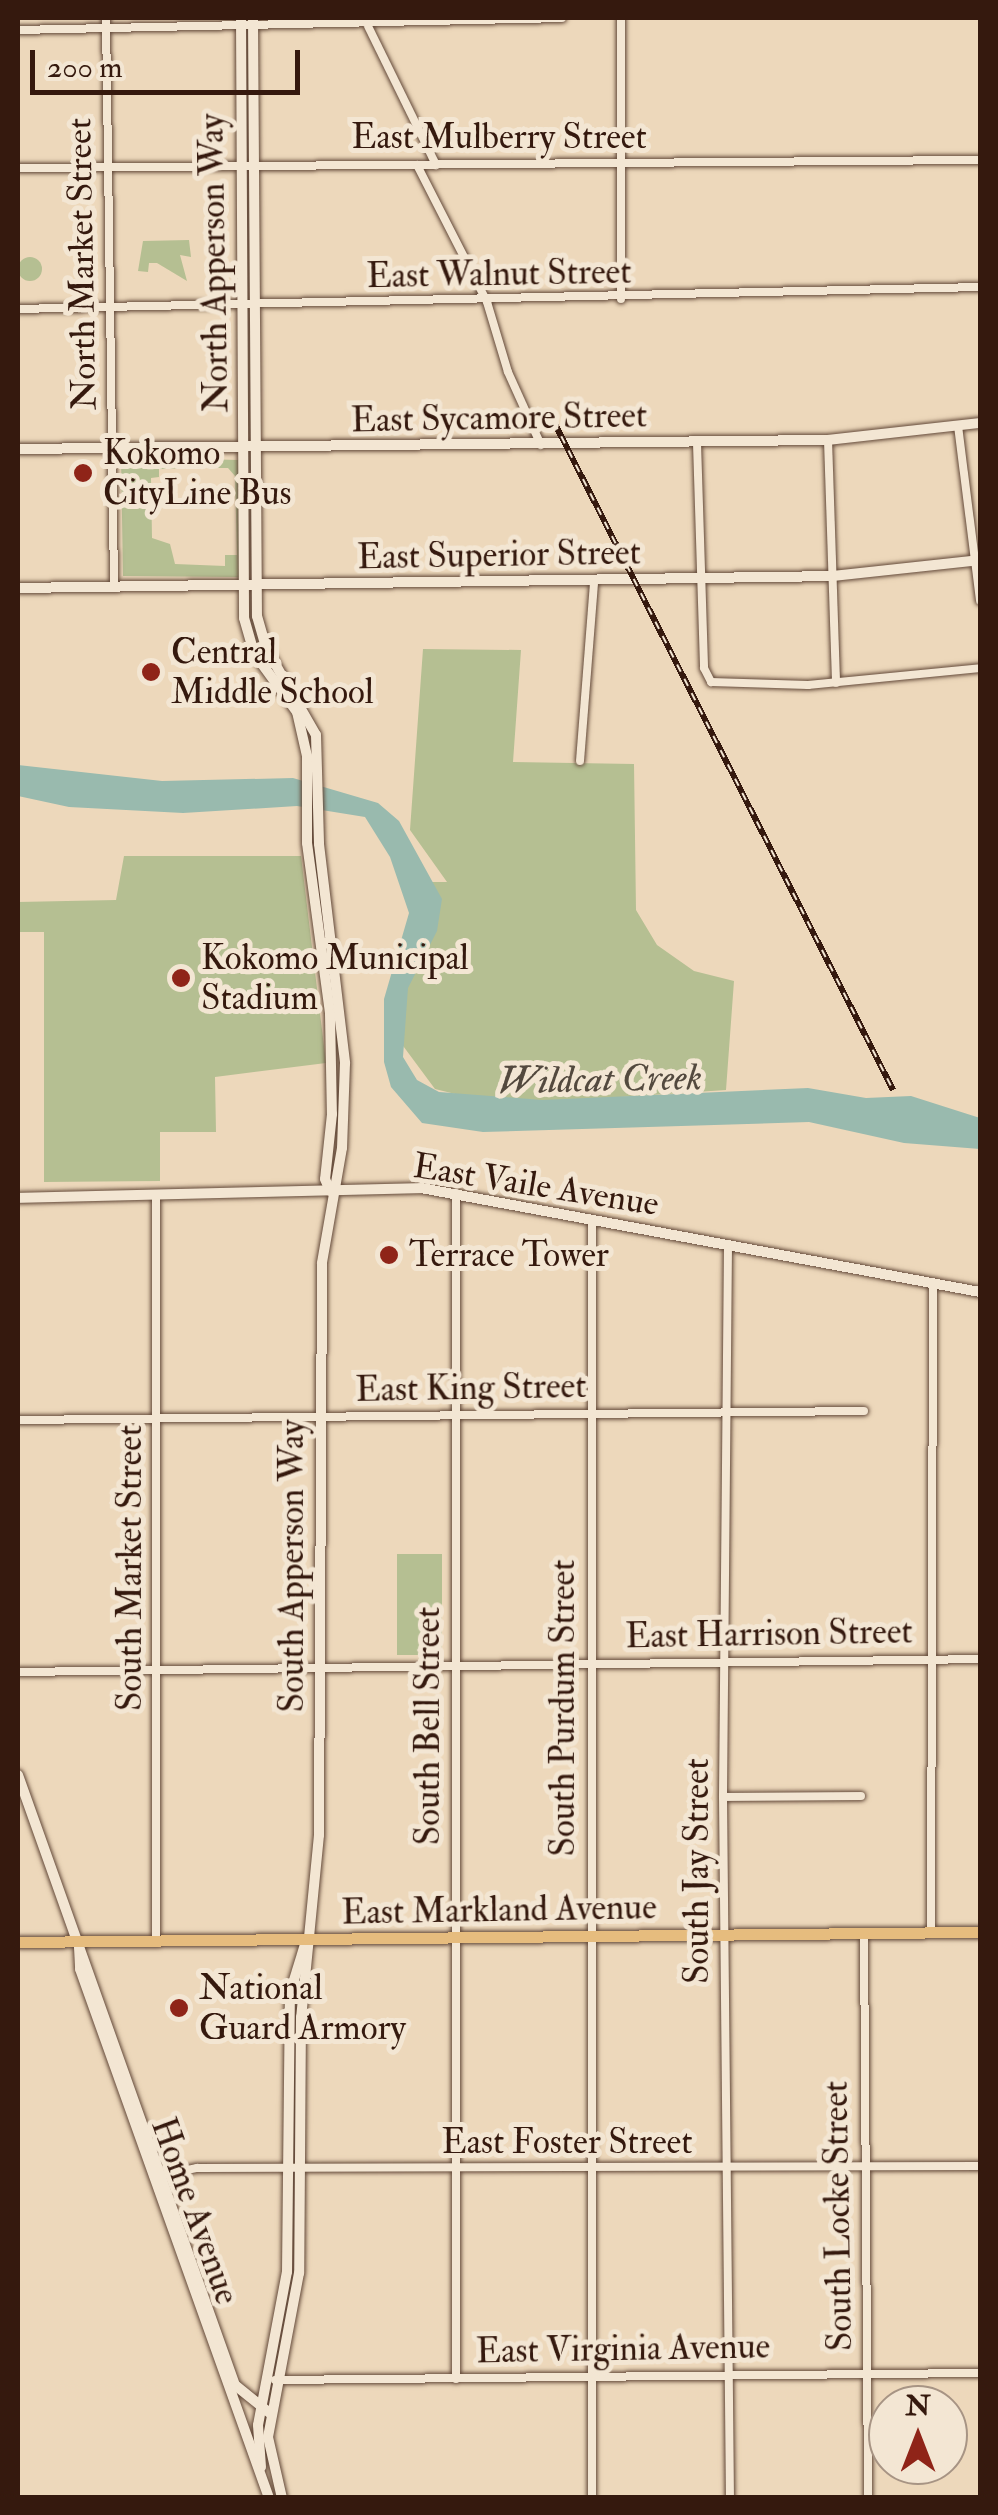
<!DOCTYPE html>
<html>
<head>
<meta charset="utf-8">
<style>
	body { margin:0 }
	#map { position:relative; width:998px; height:2515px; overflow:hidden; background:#edd8bb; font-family:"IM FELL Double Pica",serif }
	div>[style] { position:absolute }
	.green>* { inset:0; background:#b5bf92 }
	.round { border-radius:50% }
	.water>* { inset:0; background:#99baae }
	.roads { filter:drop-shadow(0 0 2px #634939) drop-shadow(0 0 2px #634939) }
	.street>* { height:8px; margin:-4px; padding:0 4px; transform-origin:4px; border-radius:4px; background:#f3e6d3 }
	.secondary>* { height:10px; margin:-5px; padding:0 5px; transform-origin:5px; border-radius:5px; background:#f3e6d3 }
	.primary>* { height:11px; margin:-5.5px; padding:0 5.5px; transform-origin:5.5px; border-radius:5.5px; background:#e6bc7e }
	.rail>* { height:6px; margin-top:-3px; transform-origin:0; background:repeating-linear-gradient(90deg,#f3e6d3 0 8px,#35190e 0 16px); box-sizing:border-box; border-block:2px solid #35190e }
	.dots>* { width:28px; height:28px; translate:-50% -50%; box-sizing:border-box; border:5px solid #f3e6d3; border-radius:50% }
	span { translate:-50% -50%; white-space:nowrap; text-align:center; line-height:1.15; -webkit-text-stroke:10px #f3e6d3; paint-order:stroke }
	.street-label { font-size:35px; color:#35190e }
	.poi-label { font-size:35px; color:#35190e }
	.left { translate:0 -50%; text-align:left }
	.water-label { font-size:38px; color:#53493e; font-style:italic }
	.frame { position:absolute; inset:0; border:20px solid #35190e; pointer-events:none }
	.north { position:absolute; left:868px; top:2385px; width:100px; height:100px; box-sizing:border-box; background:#f3e6d3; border:2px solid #a79484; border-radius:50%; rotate:0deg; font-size:28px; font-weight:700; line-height:40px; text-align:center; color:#35190e }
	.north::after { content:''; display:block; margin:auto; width:35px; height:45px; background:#8f2418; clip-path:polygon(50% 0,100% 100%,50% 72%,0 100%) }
	.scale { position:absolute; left:30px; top:50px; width:270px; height:45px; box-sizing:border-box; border:5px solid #35190e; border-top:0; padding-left:12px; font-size:30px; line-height:35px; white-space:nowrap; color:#35190e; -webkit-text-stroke:8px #f3e6d3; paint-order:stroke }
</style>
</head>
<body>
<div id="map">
	<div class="green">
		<i style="clip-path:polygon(189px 240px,191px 257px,180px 255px,187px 281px,157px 263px,149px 263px,148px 272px,138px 271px,143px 241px)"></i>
		<i class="round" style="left:18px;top:257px;width:24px;height:24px"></i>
		<i style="clip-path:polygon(evenodd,121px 457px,239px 460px,239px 577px,123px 576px,121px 457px,191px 468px,228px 468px,235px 476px,237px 555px,225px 555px,225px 566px,175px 564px,170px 544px,152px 538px,151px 478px,159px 477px,159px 469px,191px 468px)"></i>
		<i style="clip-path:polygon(423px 649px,521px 650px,513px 762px,634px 764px,636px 910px,657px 945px,694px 971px,734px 981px,726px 1090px,500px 1105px,435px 1089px,395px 1035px,423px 882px,447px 882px,410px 830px)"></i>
		<i style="clip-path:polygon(124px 856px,301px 856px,326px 1063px,215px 1077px,216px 1132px,160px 1132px,160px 1181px,44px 1182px,44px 932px,18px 932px,18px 902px,116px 900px)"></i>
		<i style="clip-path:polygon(397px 1554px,442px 1554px,442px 1655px,397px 1655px)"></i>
	</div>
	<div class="water">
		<i style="clip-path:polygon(18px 765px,162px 781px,293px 778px,378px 803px,399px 821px,442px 899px,437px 931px,408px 988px,403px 1057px,417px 1080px,439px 1092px,542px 1100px,808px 1088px,866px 1098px,911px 1096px,980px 1118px,980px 1149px,904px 1143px,809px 1122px,483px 1132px,422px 1123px,391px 1087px,384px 1062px,384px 999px,409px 913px,390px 857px,365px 817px,297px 806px,183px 813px,69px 807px,18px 796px)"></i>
	</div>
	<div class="roads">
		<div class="street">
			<i style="left:106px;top:18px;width:569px;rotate:89.19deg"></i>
			<i style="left:621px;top:18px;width:281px;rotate:90deg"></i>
			<i style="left:368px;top:26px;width:155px;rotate:63.9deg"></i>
			<i style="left:18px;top:30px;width:544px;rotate:-1.26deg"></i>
			<i style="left:417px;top:165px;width:154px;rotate:62.9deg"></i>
			<i style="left:487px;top:302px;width:73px;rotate:73.3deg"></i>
			<i style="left:508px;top:372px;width:80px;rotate:65.7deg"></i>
			<i style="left:18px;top:168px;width:962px;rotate:-0.48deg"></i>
			<i style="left:18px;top:309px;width:962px;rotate:-1.31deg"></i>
			<i style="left:958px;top:426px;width:176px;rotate:82.8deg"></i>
			<i style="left:828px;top:440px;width:243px;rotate:88.1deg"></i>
			<i style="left:697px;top:443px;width:225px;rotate:88.2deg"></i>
			<i style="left:704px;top:668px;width:16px;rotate:63deg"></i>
			<i style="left:711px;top:682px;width:97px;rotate:1.8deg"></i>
			<i style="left:808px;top:685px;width:173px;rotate:-5.6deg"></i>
			<i style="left:580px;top:761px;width:180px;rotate:-85.5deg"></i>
			<i style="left:456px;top:1193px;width:1186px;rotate:90deg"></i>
			<i style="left:592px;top:1219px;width:1279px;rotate:90deg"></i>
			<i style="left:728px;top:1245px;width:552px;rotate:90.52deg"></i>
			<i style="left:723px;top:1797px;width:701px;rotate:89.43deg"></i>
			<i style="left:18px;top:1420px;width:846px;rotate:-0.61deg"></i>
			<i style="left:18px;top:1672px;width:962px;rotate:-0.77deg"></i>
			<i style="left:723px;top:1797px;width:138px;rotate:-0.4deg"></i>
			<i style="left:931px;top:1932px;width:648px;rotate:-89.82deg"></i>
			<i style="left:864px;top:1934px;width:564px;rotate:89.59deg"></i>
			<i style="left:156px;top:1941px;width:747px;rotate:-90deg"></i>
			<i style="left:159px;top:2176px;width:39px;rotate:-12deg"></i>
			<i style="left:197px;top:2168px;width:783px;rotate:-0.15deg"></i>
			<i style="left:275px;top:2380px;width:705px;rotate:-0.57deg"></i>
		</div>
		<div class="secondary">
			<i style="left:241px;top:18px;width:600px;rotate:89.71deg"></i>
			<i style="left:244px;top:618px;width:36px;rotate:74deg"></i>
			<i style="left:254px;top:653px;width:73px;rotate:53.9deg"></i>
			<i style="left:297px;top:712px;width:45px;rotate:77.2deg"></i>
			<i style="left:307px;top:756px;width:87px;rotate:90deg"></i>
			<i style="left:307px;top:843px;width:173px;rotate:82.3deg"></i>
			<i style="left:330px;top:1014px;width:100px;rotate:88.9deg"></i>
			<i style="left:332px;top:1114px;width:65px;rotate:96.1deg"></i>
			<i style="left:325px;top:1179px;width:13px;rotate:67deg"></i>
			<i style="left:253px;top:18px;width:598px;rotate:89.62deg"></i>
			<i style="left:257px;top:616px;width:33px;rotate:74deg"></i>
			<i style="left:266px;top:648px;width:100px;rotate:60.1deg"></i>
			<i style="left:316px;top:735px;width:109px;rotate:88.4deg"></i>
			<i style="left:319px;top:844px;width:221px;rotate:83.2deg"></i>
			<i style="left:345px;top:1063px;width:85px;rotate:92deg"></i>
			<i style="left:342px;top:1148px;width:117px;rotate:99.9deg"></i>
			<i style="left:322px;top:1263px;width:572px;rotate:90.3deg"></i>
			<i style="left:319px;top:1835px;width:183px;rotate:95.6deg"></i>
			<i style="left:301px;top:2017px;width:256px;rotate:90.4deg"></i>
			<i style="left:299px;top:2273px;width:167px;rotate:100.7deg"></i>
			<i style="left:268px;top:2437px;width:63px;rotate:77.1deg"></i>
			<i style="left:18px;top:449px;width:810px;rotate:-0.64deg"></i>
			<i style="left:828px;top:440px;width:153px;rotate:-6.4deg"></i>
			<i style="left:18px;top:588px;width:815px;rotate:-0.84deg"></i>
			<i style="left:833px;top:576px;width:148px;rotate:-6.2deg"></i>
			<i style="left:18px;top:1198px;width:403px;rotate:-1.4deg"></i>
			<i style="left:421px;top:1188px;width:569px;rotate:10.54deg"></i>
			<i style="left:18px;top:1775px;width:647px;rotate:70.42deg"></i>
			<i style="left:235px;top:2385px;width:46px;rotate:38.9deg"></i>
			<i style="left:79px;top:1947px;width:22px;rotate:87deg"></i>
			<i style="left:80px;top:1969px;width:562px;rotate:70.34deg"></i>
			<i style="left:261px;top:2467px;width:42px;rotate:-94.1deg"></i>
			<i style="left:258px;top:2425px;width:156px;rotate:-79.3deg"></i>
			<i style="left:287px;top:2272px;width:279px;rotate:-89.4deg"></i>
			<i style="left:290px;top:1993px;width:54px;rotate:-72.9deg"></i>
		</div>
		<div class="primary">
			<i style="left:18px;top:1942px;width:962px;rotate:-0.6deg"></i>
		</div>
	</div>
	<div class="rail">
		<i style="left:554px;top:422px;width:749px;rotate:63.09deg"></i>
	</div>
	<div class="dots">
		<i style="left:83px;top:473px;background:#8f2418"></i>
		<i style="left:151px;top:672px;background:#8f2418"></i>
		<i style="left:181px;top:978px;background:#8f2418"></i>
		<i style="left:389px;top:1255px;background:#8f2418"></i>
		<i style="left:179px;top:2008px;background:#8f2418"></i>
	</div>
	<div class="street-label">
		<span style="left:499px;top:137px">East Mulberry Street</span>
		<span style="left:214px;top:263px;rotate:-91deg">North Apperson Way</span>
		<span style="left:82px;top:264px;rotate:-91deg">North Market Street</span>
		<span style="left:499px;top:274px;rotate:-1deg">East Walnut Street</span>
		<span style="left:499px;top:418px;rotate:-1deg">East Sycamore Street</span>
		<span style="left:499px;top:555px;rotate:-1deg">East Superior Street</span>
		<span style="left:536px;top:1185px;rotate:9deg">East Vaile Avenue</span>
		<span style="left:471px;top:1388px;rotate:-1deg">East King Street</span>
		<span style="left:292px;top:1566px;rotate:-90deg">South Apperson Way</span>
		<span style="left:130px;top:1568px;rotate:-90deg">South Market Street</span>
		<span style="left:769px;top:1634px;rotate:-1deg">East Harrison Street</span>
		<span style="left:563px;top:1708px;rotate:-90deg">South Purdum Street</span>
		<span style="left:428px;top:1726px;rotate:-90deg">South Bell Street</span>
		<span style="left:697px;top:1871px;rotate:-90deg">South Jay Street</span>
		<span style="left:499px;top:1910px;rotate:-1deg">East Markland Avenue</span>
		<span style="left:567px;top:2142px">East Foster Street</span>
		<span style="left:195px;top:2211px;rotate:70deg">Home Avenue</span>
		<span style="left:838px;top:2216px;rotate:-91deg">South Locke Street</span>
		<span style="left:623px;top:2349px;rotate:-1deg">East Virginia Avenue</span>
	</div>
	<div class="poi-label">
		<span class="left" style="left:103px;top:473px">Kokomo<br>CityLine Bus</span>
		<span class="left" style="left:171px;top:672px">Central<br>Middle School</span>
		<span class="left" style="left:201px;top:978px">Kokomo Municipal<br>Stadium</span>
		<span class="left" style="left:409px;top:1255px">Terrace Tower</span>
		<span class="left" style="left:199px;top:2008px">National<br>Guard Armory</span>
	</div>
	<div class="water-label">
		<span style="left:600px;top:1080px;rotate:-1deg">Wildcat Creek</span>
	</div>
	<div class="frame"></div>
	<div class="north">N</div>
	<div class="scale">200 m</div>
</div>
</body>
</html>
